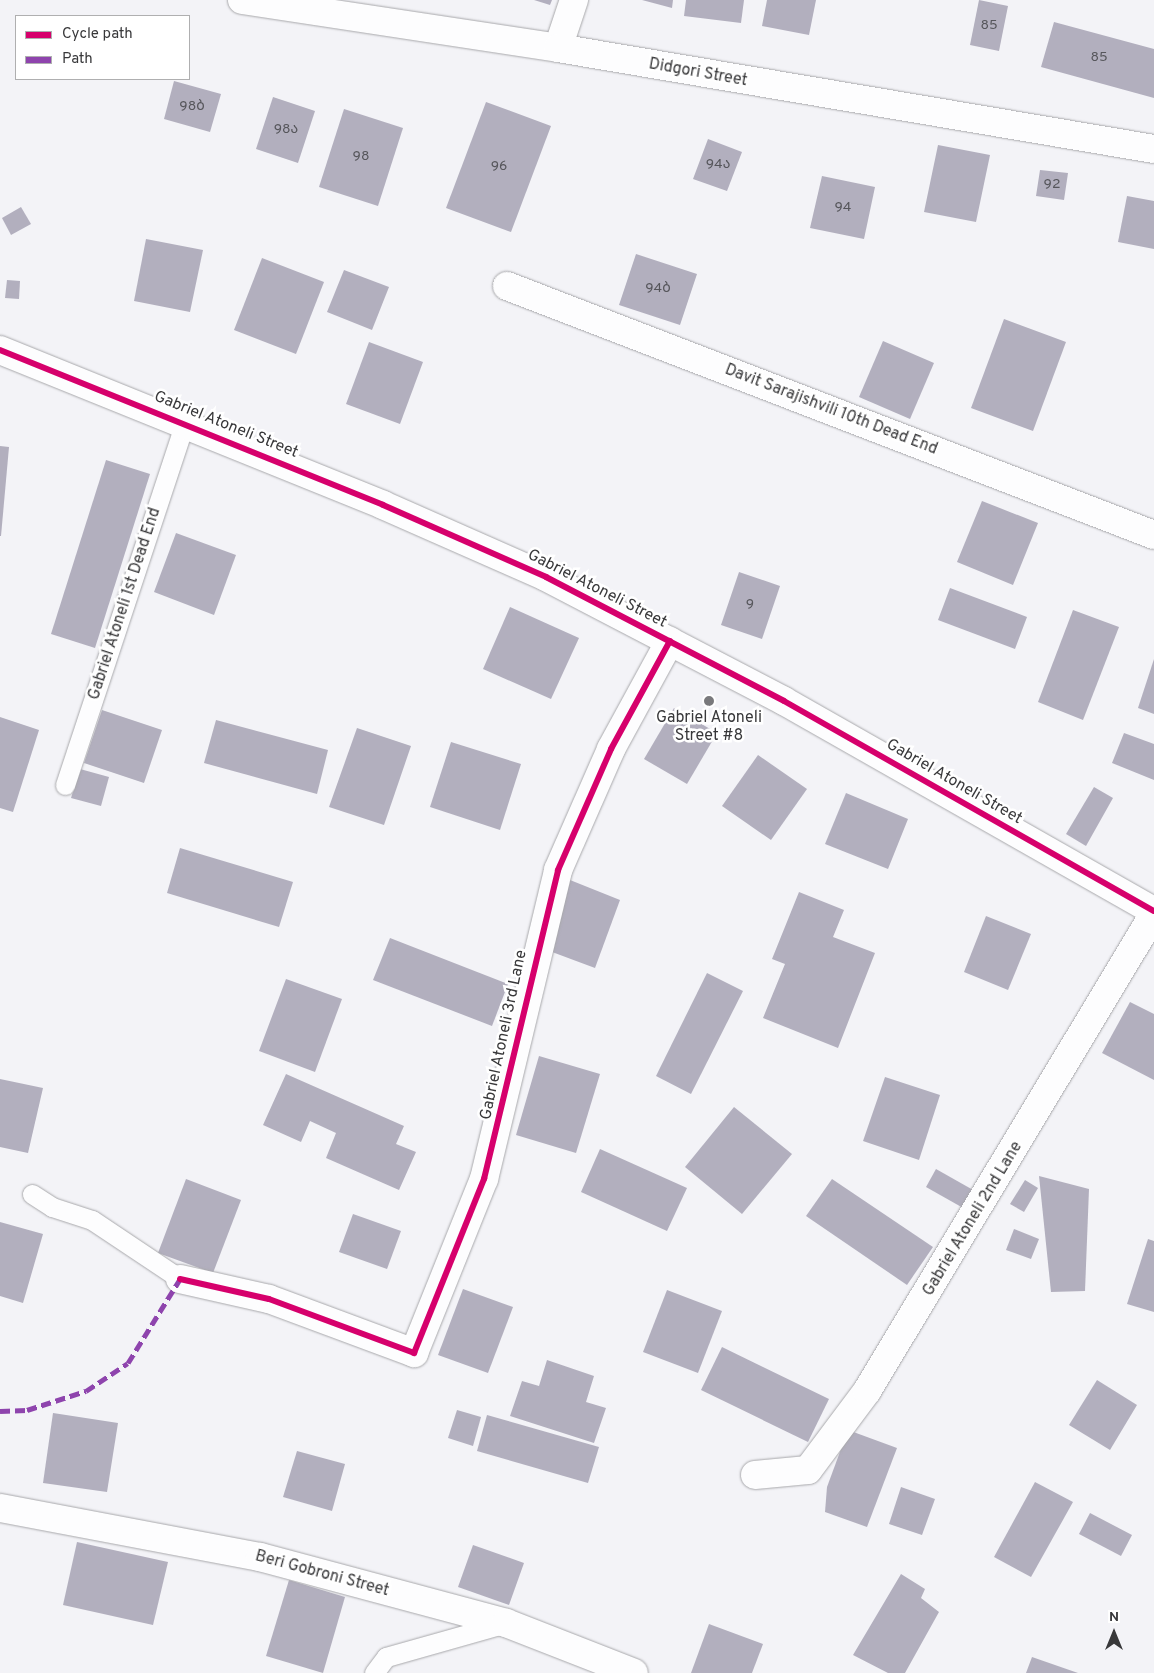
<!DOCTYPE html>
<html>
<head>
<meta charset="utf-8">
<style>
	body { margin:0 }
	#map { position:relative; width:1154px; height:1673px; overflow:hidden; background:#f3f3f7; font-family:Overpass,"Noto Sans Georgian",sans-serif }
	div>[style] { position:absolute }
	.building>* { inset:0; background:#b2afbe }
	.roads { filter:drop-shadow(0 0 1px #a8a8ab) drop-shadow(0 0 1px #a8a8ab) }
	.lane>* { height:19px; margin:-9.5px; padding:0 9.5px; transform-origin:9.5px; border-radius:9.5px; background:#fdfdfe }
	.street>* { height:28px; margin:-14px; padding:0 14px; transform-origin:14px; border-radius:14px; background:#fdfdfe }
	.secondary>* { height:28px; margin:-14px; padding:0 14px; transform-origin:14px; border-radius:14px; background:#fdfdfe }
	.quiet>* { height:5px; margin-top:-2.5px; transform-origin:0; background:repeating-linear-gradient(90deg,#8e44ad 0 10px,transparent 0 15px) }
	.cycleway>* { height:6px; margin:-3px; padding:0 3px; transform-origin:3px; border-radius:3px; background:#d6006c }
	.dots>* { width:14px; height:14px; translate:-50% -50%; box-sizing:border-box; border:2px solid #fff; border-radius:50% }
	span { translate:-50% -50%; white-space:nowrap; text-align:center; line-height:1.15; -webkit-text-stroke:5px #fff; paint-order:stroke }
	.number-label { font-size:14px; color:#56565b }
	.number-label span { -webkit-text-stroke-width:0 }
	.street-label { font-size:16px; color:#38383a }
	.poi-label { font-size:16px; color:#38383a }
	.legend { position:absolute; left:15px; top:15px; width:175px; height:65px; box-sizing:border-box; background:#fff; border:1px solid #afafb0; margin:0; padding:6px 9px; list-style:none; font-size:15px; color:#38383a }
	.legend li { display:flex; align-items:center; gap:10px; height:25px }
	.legend b { width:25px; border:1px solid #afafb0 }
	.north { position:absolute; left:1089px; top:1608px; width:50px; height:50px; -webkit-text-stroke:4px #fff; paint-order:stroke; rotate:0deg; font-size:14px; font-weight:700; line-height:20px; text-align:center; color:#38383a }
	.north::after { content:''; display:block; margin:auto; width:18px; height:22px; background:#38383a; clip-path:polygon(50% 0,100% 100%,50% 72%,0 100%) }
</style>
</head>
<body>
<div id="map">
	<div class="building">
		<i style="clip-path:polygon(534px 0,552px 0,550px 5px)"></i>
		<i style="clip-path:polygon(642px 0,673px 0,672px 8px)"></i>
		<i style="clip-path:polygon(686px 0,744px 0,741px 23px,684px 16px)"></i>
		<i style="clip-path:polygon(767px 0,816px 0,809px 35px,762px 26px)"></i>
		<i style="clip-path:polygon(979px 0,1008px 6px,999px 51px,970px 45px)"></i>
		<i style="clip-path:polygon(1054px 22px,1154px 49px,1154px 98px,1041px 67px)"></i>
		<i style="clip-path:polygon(174px 81px,221px 94px,210px 132px,164px 119px)"></i>
		<i style="clip-path:polygon(273px 97px,315px 111px,298px 163px,256px 149px)"></i>
		<i style="clip-path:polygon(486px 102px,551px 126px,511px 232px,446px 208px)"></i>
		<i style="clip-path:polygon(344px 109px,403px 128px,378px 206px,319px 187px)"></i>
		<i style="clip-path:polygon(708px 139px,742px 152px,727px 191px,693px 179px)"></i>
		<i style="clip-path:polygon(938px 145px,990px 155px,976px 222px,924px 212px)"></i>
		<i style="clip-path:polygon(1040px 170px,1068px 173px,1064px 200px,1036px 196px)"></i>
		<i style="clip-path:polygon(822px 176px,875px 187px,864px 239px,810px 228px)"></i>
		<i style="clip-path:polygon(1127px 196px,1154px 201px,1154px 249px,1118px 242px)"></i>
		<i style="clip-path:polygon(21px 207px,31px 224px,11px 235px,2px 218px)"></i>
		<i style="clip-path:polygon(146px 239px,203px 250px,190px 312px,134px 301px)"></i>
		<i style="clip-path:polygon(636px 254px,697px 274px,680px 325px,619px 305px)"></i>
		<i style="clip-path:polygon(262px 258px,324px 282px,296px 354px,234px 330px)"></i>
		<i style="clip-path:polygon(344px 270px,389px 287px,372px 330px,327px 312px)"></i>
		<i style="clip-path:polygon(7px 280px,20px 281px,19px 299px,5px 298px)"></i>
		<i style="clip-path:polygon(1004px 319px,1066px 342px,1033px 431px,971px 408px)"></i>
		<i style="clip-path:polygon(883px 341px,934px 363px,910px 419px,859px 397px)"></i>
		<i style="clip-path:polygon(369px 342px,423px 362px,400px 424px,346px 404px)"></i>
		<i style="clip-path:polygon(0 446px,9px 447px,1px 536px,0 536px)"></i>
		<i style="clip-path:polygon(106px 460px,150px 474px,95px 648px,51px 634px)"></i>
		<i style="clip-path:polygon(982px 501px,1038px 523px,1013px 585px,957px 562px)"></i>
		<i style="clip-path:polygon(176px 533px,236px 555px,214px 615px,154px 592px)"></i>
		<i style="clip-path:polygon(739px 572px,780px 586px,762px 639px,721px 625px)"></i>
		<i style="clip-path:polygon(950px 588px,1027px 617px,1015px 649px,938px 620px)"></i>
		<i style="clip-path:polygon(510px 607px,579px 638px,551px 699px,483px 669px)"></i>
		<i style="clip-path:polygon(1073px 610px,1119px 627px,1083px 720px,1038px 702px)"></i>
		<i style="clip-path:polygon(1154px 659px,1154px 714px,1138px 708px)"></i>
		<i style="clip-path:polygon(674px 708px,717px 733px,687px 784px,644px 759px)"></i>
		<i style="clip-path:polygon(102px 710px,162px 730px,144px 783px,84px 763px)"></i>
		<i style="clip-path:polygon(0 717px,39px 730px,13px 812px,0 808px)"></i>
		<i style="clip-path:polygon(216px 720px,328px 750px,317px 794px,204px 763px)"></i>
		<i style="clip-path:polygon(357px 728px,411px 746px,384px 825px,329px 807px)"></i>
		<i style="clip-path:polygon(1124px 733px,1154px 744px,1154px 780px,1112px 763px)"></i>
		<i style="clip-path:polygon(451px 742px,521px 764px,500px 830px,430px 807px)"></i>
		<i style="clip-path:polygon(758px 755px,807px 789px,771px 840px,722px 806px)"></i>
		<i style="clip-path:polygon(80px 769px,109px 777px,101px 806px,71px 798px)"></i>
		<i style="clip-path:polygon(1094px 787px,1113px 798px,1086px 846px,1066px 834px)"></i>
		<i style="clip-path:polygon(846px 793px,908px 819px,888px 869px,825px 844px)"></i>
		<i style="clip-path:polygon(180px 848px,293px 882px,279px 927px,167px 893px)"></i>
		<i style="clip-path:polygon(570px 880px,620px 900px,595px 968px,544px 949px)"></i>
		<i style="clip-path:polygon(799px 892px,844px 910px,833px 937px,875px 953px,838px 1048px,763px 1018px,785px 964px,772px 959px)"></i>
		<i style="clip-path:polygon(986px 916px,1031px 934px,1008px 990px,964px 972px)"></i>
		<i style="clip-path:polygon(390px 938px,508px 984px,492px 1026px,373px 980px)"></i>
		<i style="clip-path:polygon(707px 973px,743px 991px,691px 1094px,656px 1076px)"></i>
		<i style="clip-path:polygon(286px 979px,342px 999px,315px 1072px,259px 1051px)"></i>
		<i style="clip-path:polygon(1130px 1002px,1154px 1014px,1154px 1080px,1102px 1053px)"></i>
		<i style="clip-path:polygon(539px 1056px,600px 1074px,576px 1153px,516px 1135px)"></i>
		<i style="clip-path:polygon(286px 1074px,404px 1126px,396px 1144px,416px 1152px,399px 1190px,326px 1158px,336px 1133px,310px 1121px,301px 1142px,263px 1125px)"></i>
		<i style="clip-path:polygon(885px 1077px,940px 1095px,919px 1160px,863px 1141px)"></i>
		<i style="clip-path:polygon(0 1079px,43px 1088px,28px 1153px,0 1147px)"></i>
		<i style="clip-path:polygon(734px 1107px,792px 1154px,742px 1214px,685px 1167px)"></i>
		<i style="clip-path:polygon(600px 1149px,687px 1188px,667px 1231px,581px 1192px)"></i>
		<i style="clip-path:polygon(936px 1169px,982px 1195px,972px 1213px,926px 1187px)"></i>
		<i style="clip-path:polygon(1039px 1176px,1089px 1189px,1085px 1291px,1051px 1292px)"></i>
		<i style="clip-path:polygon(186px 1179px,241px 1200px,213px 1273px,158px 1253px)"></i>
		<i style="clip-path:polygon(832px 1179px,933px 1247px,907px 1285px,806px 1216px)"></i>
		<i style="clip-path:polygon(1025px 1180px,1038px 1188px,1024px 1212px,1010px 1204px)"></i>
		<i style="clip-path:polygon(353px 1214px,401px 1231px,387px 1269px,339px 1252px)"></i>
		<i style="clip-path:polygon(0 1222px,43px 1234px,23px 1303px,0 1296px)"></i>
		<i style="clip-path:polygon(1014px 1229px,1039px 1239px,1031px 1259px,1006px 1250px)"></i>
		<i style="clip-path:polygon(1148px 1239px,1154px 1241px,1154px 1312px,1127px 1304px)"></i>
		<i style="clip-path:polygon(463px 1289px,513px 1307px,488px 1373px,438px 1355px)"></i>
		<i style="clip-path:polygon(667px 1290px,722px 1311px,698px 1373px,643px 1352px)"></i>
		<i style="clip-path:polygon(722px 1347px,829px 1399px,808px 1442px,701px 1390px)"></i>
		<i style="clip-path:polygon(547px 1360px,594px 1376px,586px 1402px,606px 1408px,594px 1443px,510px 1416px,522px 1381px,539px 1386px)"></i>
		<i style="clip-path:polygon(1097px 1380px,1137px 1405px,1110px 1450px,1069px 1425px)"></i>
		<i style="clip-path:polygon(457px 1410px,481px 1417px,473px 1446px,448px 1438px)"></i>
		<i style="clip-path:polygon(53px 1413px,118px 1423px,107px 1492px,43px 1483px)"></i>
		<i style="clip-path:polygon(487px 1415px,599px 1447px,588px 1483px,477px 1451px)"></i>
		<i style="clip-path:polygon(848px 1430px,897px 1448px,867px 1527px,825px 1512px,827px 1487px)"></i>
		<i style="clip-path:polygon(297px 1451px,345px 1464px,332px 1511px,283px 1497px)"></i>
		<i style="clip-path:polygon(1035px 1482px,1073px 1502px,1031px 1577px,994px 1557px)"></i>
		<i style="clip-path:polygon(901px 1487px,935px 1499px,922px 1535px,889px 1524px)"></i>
		<i style="clip-path:polygon(1090px 1513px,1132px 1535px,1121px 1556px,1079px 1534px)"></i>
		<i style="clip-path:polygon(77px 1542px,168px 1562px,153px 1625px,63px 1605px)"></i>
		<i style="clip-path:polygon(473px 1545px,524px 1563px,509px 1605px,458px 1587px)"></i>
		<i style="clip-path:polygon(901px 1574px,925px 1589px,921px 1598px,939px 1612px,905px 1673px,888px 1673px,853px 1655px)"></i>
		<i style="clip-path:polygon(289px 1580px,345px 1597px,323px 1673px,266px 1656px)"></i>
		<i style="clip-path:polygon(709px 1624px,763px 1644px,752px 1673px,691px 1673px)"></i>
		<i style="clip-path:polygon(1032px 1657px,1078px 1673px,1026px 1673px)"></i>
	</div>
	<div class="roads">
		<div class="lane">
			<i style="left:65px;top:785px;width:381px;rotate:-71.7deg"></i>
			<i style="left:32px;top:1194px;width:24px;rotate:33deg"></i>
			<i style="left:52px;top:1207px;width:42px;rotate:18deg"></i>
			<i style="left:92px;top:1220px;width:106px;rotate:33.8deg"></i>
			<i style="left:374px;top:1673px;width:20px;rotate:-53deg"></i>
			<i style="left:386px;top:1657px;width:122px;rotate:-15.8deg"></i>
		</div>
		<div class="street">
			<i style="left:558px;top:48px;width:51px;rotate:-71.6deg"></i>
			<i style="left:507px;top:286px;width:693px;rotate:21.05deg"></i>
			<i style="left:0;top:350px;width:413px;rotate:22deg"></i>
			<i style="left:383px;top:505px;width:178px;rotate:23.8deg"></i>
			<i style="left:546px;top:577px;width:268px;rotate:27.5deg"></i>
			<i style="left:784px;top:701px;width:425px;rotate:29.6deg"></i>
			<i style="left:180px;top:1279px;width:91px;rotate:12.7deg"></i>
			<i style="left:269px;top:1299px;width:155px;rotate:20.4deg"></i>
			<i style="left:414px;top:1353px;width:188px;rotate:-68.1deg"></i>
			<i style="left:484px;top:1179px;width:318px;rotate:-76.5deg"></i>
			<i style="left:558px;top:870px;width:132px;rotate:-66.3deg"></i>
			<i style="left:611px;top:749px;width:123px;rotate:-61.4deg"></i>
			<i style="left:755px;top:1475px;width:53px;rotate:-5.4deg"></i>
			<i style="left:808px;top:1470px;width:99px;rotate:-53.2deg"></i>
			<i style="left:867px;top:1391px;width:557px;rotate:-58.97deg"></i>
			<i style="left:0;top:1508px;width:265px;rotate:10.7deg"></i>
			<i style="left:260px;top:1557px;width:255px;rotate:15deg"></i>
			<i style="left:506px;top:1623px;width:137px;rotate:21.3deg"></i>
		</div>
		<div class="secondary">
			<i style="left:242px;top:0;width:320px;rotate:8.6deg"></i>
			<i style="left:558px;top:48px;width:604px;rotate:9.62deg"></i>
		</div>
	</div>
	<div class="quiet">
		<i style="left:0;top:1411px;width:27px;rotate:-2deg"></i>
		<i style="left:27px;top:1410px;width:62px;rotate:-17.9deg"></i>
		<i style="left:86px;top:1391px;width:50px;rotate:-33.7deg"></i>
		<i style="left:128px;top:1363px;width:99px;rotate:-58.2deg"></i>
	</div>
	<div class="cycleway">
		<i style="left:0;top:350px;width:413px;rotate:22deg"></i>
		<i style="left:383px;top:505px;width:178px;rotate:23.8deg"></i>
		<i style="left:546px;top:577px;width:268px;rotate:27.5deg"></i>
		<i style="left:784px;top:701px;width:425px;rotate:29.6deg"></i>
		<i style="left:180px;top:1279px;width:91px;rotate:12.7deg"></i>
		<i style="left:269px;top:1299px;width:155px;rotate:20.4deg"></i>
		<i style="left:414px;top:1353px;width:188px;rotate:-68.1deg"></i>
		<i style="left:484px;top:1179px;width:318px;rotate:-76.5deg"></i>
		<i style="left:558px;top:870px;width:132px;rotate:-66.3deg"></i>
		<i style="left:611px;top:749px;width:123px;rotate:-61.4deg"></i>
	</div>
	<div class="dots">
		<i style="left:709px;top:701px;background:#79797c"></i>
	</div>
	<div class="number-label">
		<span style="left:989px;top:26px">85</span>
		<span style="left:1099px;top:58px">85</span>
		<span style="left:192px;top:107px">98ბ</span>
		<span style="left:286px;top:130px">98ა</span>
		<span style="left:361px;top:157px">98</span>
		<span style="left:718px;top:165px">94ა</span>
		<span style="left:499px;top:167px">96</span>
		<span style="left:1052px;top:185px">92</span>
		<span style="left:843px;top:208px">94</span>
		<span style="left:658px;top:289px">94ბ</span>
		<span style="left:750px;top:605px">9</span>
	</div>
	<div class="street-label">
		<span style="left:698px;top:73px;rotate:10deg">Didgori Street</span>
		<span style="left:831px;top:410px;rotate:21deg">Davit Sarajishvili 10th Dead End</span>
		<span style="left:226px;top:425px;rotate:22deg">Gabriel Atoneli Street</span>
		<span style="left:597px;top:589px;rotate:27deg">Gabriel Atoneli Street</span>
		<span style="left:125px;top:604px;rotate:-72deg">Gabriel Atoneli 1st Dead End</span>
		<span style="left:954px;top:782px;rotate:30deg">Gabriel Atoneli Street</span>
		<span style="left:504px;top:1035px;rotate:-78deg">Gabriel Atoneli 3rd Lane</span>
		<span style="left:973px;top:1219px;rotate:-59deg">Gabriel Atoneli 2nd Lane</span>
		<span style="left:322px;top:1574px;rotate:15deg">Beri Gobroni Street</span>
	</div>
	<div class="poi-label">
		<span style="left:709px;top:727px">Gabriel Atoneli<br>Street #8</span>
	</div>
	<ul class="legend">
	<li><b style="height:6px;background:#d6006c"></b>Cycle path</li>
	<li><b style="height:6px;background:#8e44ad"></b>Path</li>
	</ul>
	<div class="north">N</div>
</div>
</body>
</html>
